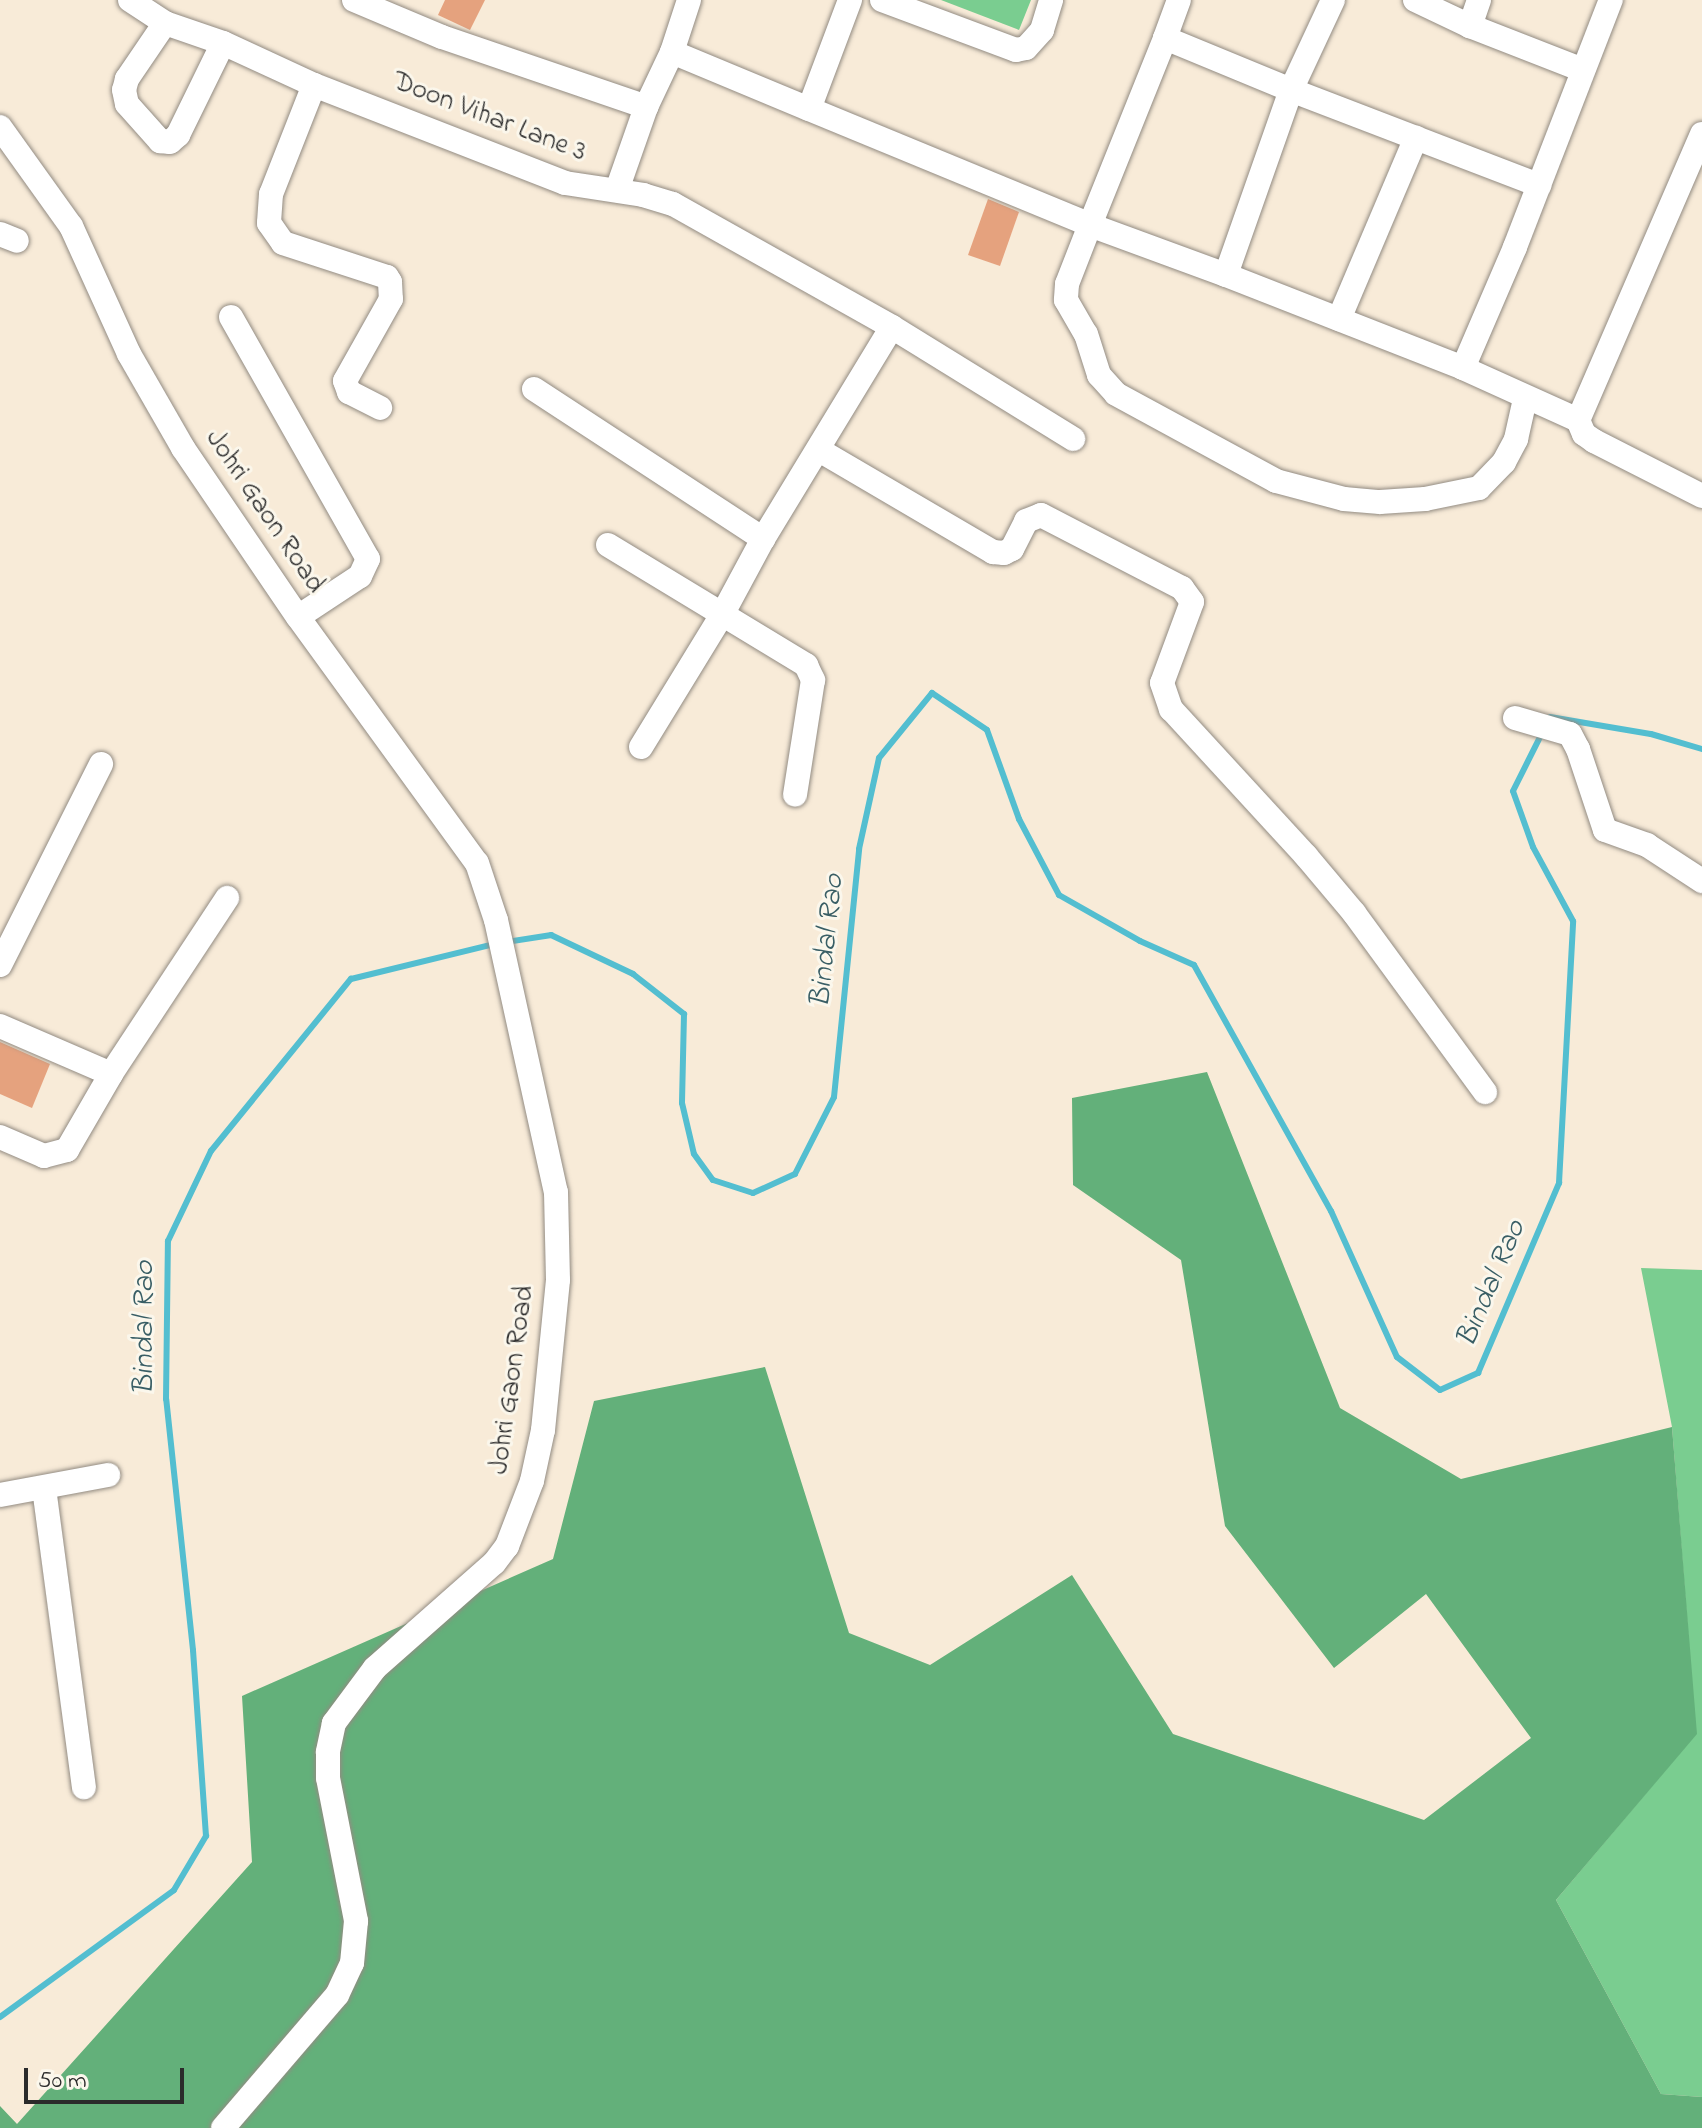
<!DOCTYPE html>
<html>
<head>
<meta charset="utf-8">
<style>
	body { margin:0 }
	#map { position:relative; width:1702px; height:2128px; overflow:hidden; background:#f8ebd8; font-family:"Indie Flower",sans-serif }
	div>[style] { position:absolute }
	.green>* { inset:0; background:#7acd90 }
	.forest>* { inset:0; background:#63b07a }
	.stream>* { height:6px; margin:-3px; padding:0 3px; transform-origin:3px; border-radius:3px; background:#53bed0 }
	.building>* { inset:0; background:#e5a27e }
	.roads { filter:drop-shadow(0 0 2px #928b82) drop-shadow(0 0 2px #928b82) }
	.minor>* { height:24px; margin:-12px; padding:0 12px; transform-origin:12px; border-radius:12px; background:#fff }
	span { translate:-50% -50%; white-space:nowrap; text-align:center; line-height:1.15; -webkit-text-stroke:6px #fbf7ec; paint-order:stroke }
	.street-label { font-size:28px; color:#2b2b2b }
	.water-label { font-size:30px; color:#395e65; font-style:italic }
	.scale { position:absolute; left:24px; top:2068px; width:160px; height:36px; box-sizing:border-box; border:4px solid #2b2b2b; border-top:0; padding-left:10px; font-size:24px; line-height:28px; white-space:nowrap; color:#2b2b2b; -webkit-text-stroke:6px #fbf7ec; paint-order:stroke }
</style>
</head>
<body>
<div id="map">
	<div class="green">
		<i style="clip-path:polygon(941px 0,1031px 0,1019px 30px)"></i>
		<i style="clip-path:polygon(1641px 1268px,1702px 1270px,1702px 2097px,1661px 2094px,1556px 1900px,1696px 1734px,1672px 1427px)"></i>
	</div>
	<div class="forest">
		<i style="clip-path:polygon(1207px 1072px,1340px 1408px,1461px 1479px,1672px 1427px,1697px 1734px,1556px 1900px,1661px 2094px,1702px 2097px,1702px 2128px,0 2128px,0 2106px,17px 2124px,252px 1862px,242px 1696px,553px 1559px,594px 1401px,765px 1367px,849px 1633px,930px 1665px,1072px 1575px,1173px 1734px,1424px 1820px,1531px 1738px,1426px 1594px,1334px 1668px,1225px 1526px,1181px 1260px,1073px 1185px,1072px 1098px)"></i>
	</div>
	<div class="stream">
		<i style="left:1550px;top:717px;width:102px;rotate:9.6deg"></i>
		<i style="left:1651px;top:734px;width:53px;rotate:16.4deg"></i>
		<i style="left:506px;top:942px;width:46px;rotate:-8.8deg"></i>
		<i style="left:551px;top:935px;width:91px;rotate:25.4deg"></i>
		<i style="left:633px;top:974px;width:65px;rotate:38.1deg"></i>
		<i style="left:684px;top:1014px;width:89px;rotate:91.3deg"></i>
		<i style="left:682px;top:1103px;width:52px;rotate:76.8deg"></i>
		<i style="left:694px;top:1154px;width:32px;rotate:54deg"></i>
		<i style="left:713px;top:1180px;width:42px;rotate:18deg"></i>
		<i style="left:753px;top:1193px;width:46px;rotate:-24.3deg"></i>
		<i style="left:795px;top:1174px;width:86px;rotate:-63.1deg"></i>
		<i style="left:834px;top:1097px;width:249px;rotate:-84.2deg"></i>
		<i style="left:859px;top:849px;width:93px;rotate:-77.6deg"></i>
		<i style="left:879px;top:758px;width:84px;rotate:-50.8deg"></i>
		<i style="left:932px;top:693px;width:66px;rotate:33.9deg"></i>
		<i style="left:987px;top:730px;width:95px;rotate:70.2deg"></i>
		<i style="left:1019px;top:819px;width:86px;rotate:62.2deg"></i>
		<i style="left:1059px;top:895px;width:93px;rotate:29.6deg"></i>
		<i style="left:1140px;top:941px;width:59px;rotate:24deg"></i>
		<i style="left:1194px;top:965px;width:282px;rotate:60.9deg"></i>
		<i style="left:1331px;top:1211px;width:160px;rotate:65.7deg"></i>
		<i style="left:1397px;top:1357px;width:54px;rotate:37.5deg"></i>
		<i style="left:1440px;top:1390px;width:42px;rotate:-24.1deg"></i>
		<i style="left:1478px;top:1373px;width:207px;rotate:-66.9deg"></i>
		<i style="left:1559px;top:1183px;width:262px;rotate:-86.9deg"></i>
		<i style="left:1573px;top:921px;width:84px;rotate:-118.4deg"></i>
		<i style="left:1533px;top:847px;width:59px;rotate:-109.7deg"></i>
		<i style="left:1513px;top:791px;width:67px;rotate:-63.4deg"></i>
		<i style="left:0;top:2017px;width:215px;rotate:-36.1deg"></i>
		<i style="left:174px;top:1890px;width:63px;rotate:-59.3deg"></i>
		<i style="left:206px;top:1836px;width:186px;rotate:-94deg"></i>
		<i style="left:193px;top:1650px;width:252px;rotate:-96.1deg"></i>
		<i style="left:166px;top:1399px;width:158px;rotate:-89.3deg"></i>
		<i style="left:168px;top:1241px;width:100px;rotate:-64.5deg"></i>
		<i style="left:211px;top:1151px;width:222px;rotate:-50.9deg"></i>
		<i style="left:351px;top:979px;width:148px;rotate:-13.7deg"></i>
	</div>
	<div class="building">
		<i style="clip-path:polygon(445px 0,485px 0,470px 30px,438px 15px)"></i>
		<i style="clip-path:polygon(988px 199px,1019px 212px,1000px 266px,968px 255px)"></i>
		<i style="clip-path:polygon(0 1042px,50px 1064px,32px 1108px,0 1094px)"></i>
	</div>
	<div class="roads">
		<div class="minor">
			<i style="left:130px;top:0;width:42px;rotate:33.3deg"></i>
			<i style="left:165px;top:23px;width:61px;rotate:19deg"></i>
			<i style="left:223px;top:43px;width:100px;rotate:24.8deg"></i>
			<i style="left:314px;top:85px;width:269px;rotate:21.3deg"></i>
			<i style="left:565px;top:183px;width:79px;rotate:8.7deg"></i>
			<i style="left:643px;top:195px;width:31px;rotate:17deg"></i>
			<i style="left:673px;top:204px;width:251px;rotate:29.3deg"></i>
			<i style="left:892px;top:327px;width:213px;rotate:31.7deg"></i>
			<i style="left:354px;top:0;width:95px;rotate:22.8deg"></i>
			<i style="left:442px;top:37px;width:216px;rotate:18.9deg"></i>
			<i style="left:646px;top:107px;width:61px;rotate:-64.7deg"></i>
			<i style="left:689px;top:0;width:55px;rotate:108.1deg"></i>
			<i style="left:672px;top:52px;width:148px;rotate:22.6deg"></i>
			<i style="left:850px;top:0;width:116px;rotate:110.6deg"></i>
			<i style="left:809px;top:109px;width:304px;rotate:22.4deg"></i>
			<i style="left:1090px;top:225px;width:63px;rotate:111.3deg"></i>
			<i style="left:1067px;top:284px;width:16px;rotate:94deg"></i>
			<i style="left:1066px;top:300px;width:39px;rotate:60deg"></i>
			<i style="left:1086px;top:334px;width:43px;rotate:72.4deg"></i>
			<i style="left:1099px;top:375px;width:25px;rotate:48deg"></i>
			<i style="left:1116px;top:394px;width:182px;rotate:28.5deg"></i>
			<i style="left:1276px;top:481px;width:70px;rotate:14.8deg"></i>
			<i style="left:1344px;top:499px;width:36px;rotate:5deg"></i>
			<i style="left:1380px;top:502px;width:45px;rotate:-3.8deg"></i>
			<i style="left:1425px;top:499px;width:55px;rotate:-11.5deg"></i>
			<i style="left:1479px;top:488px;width:36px;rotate:-46deg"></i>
			<i style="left:1504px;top:462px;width:26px;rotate:-62deg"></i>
			<i style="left:1516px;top:439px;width:41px;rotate:-77.3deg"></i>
			<i style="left:882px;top:0;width:143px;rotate:20.5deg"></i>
			<i style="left:1016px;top:50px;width:10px;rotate:-11deg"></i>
			<i style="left:1026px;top:48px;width:24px;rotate:-48deg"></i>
			<i style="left:1042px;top:30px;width:31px;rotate:-73deg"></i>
			<i style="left:1333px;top:0;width:99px;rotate:115deg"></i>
			<i style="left:1291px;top:90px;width:266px;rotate:21deg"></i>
			<i style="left:1415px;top:0;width:61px;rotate:25.3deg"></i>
			<i style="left:1479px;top:0;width:28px;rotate:109deg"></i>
			<i style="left:1470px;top:26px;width:121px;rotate:21.3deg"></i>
			<i style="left:165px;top:23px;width:68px;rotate:124.2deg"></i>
			<i style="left:127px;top:79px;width:11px;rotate:105deg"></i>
			<i style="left:124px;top:90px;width:14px;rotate:78deg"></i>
			<i style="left:127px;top:104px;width:50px;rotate:48.3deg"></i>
			<i style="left:160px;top:141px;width:10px;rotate:6deg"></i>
			<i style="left:170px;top:142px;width:11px;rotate:-41deg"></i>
			<i style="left:178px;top:135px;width:102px;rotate:-63.9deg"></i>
			<i style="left:1165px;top:38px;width:40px;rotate:-69.8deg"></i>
			<i style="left:314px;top:85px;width:117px;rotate:111.5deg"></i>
			<i style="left:271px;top:194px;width:29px;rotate:94deg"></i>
			<i style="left:269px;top:223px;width:24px;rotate:55deg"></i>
			<i style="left:283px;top:243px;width:109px;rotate:18.1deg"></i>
			<i style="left:387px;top:277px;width:6px;rotate:59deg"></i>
			<i style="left:390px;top:282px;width:17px;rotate:87deg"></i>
			<i style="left:391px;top:299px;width:94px;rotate:119.3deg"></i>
			<i style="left:345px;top:381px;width:12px;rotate:70deg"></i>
			<i style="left:349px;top:392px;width:35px;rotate:27deg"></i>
			<i style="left:0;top:127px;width:122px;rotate:54.4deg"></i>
			<i style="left:71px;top:226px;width:141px;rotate:65.6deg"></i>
			<i style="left:129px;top:354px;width:108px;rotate:60.1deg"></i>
			<i style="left:183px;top:448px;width:204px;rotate:55.8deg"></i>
			<i style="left:298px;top:617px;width:304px;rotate:54deg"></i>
			<i style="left:477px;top:863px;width:60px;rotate:71.6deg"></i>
			<i style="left:496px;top:920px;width:279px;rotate:77.6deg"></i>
			<i style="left:556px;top:1192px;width:88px;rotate:88.7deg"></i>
			<i style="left:558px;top:1280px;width:151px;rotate:95.7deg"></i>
			<i style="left:543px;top:1430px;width:52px;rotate:102.2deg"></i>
			<i style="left:532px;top:1481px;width:70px;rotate:111deg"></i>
			<i style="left:507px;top:1546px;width:21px;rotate:127deg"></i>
			<i style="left:494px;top:1563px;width:159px;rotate:138.6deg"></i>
			<i style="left:375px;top:1668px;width:69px;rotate:126.7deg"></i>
			<i style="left:334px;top:1723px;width:30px;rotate:102deg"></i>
			<i style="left:328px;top:1752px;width:26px;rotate:90deg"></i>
			<i style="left:328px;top:1778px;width:146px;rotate:78.9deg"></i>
			<i style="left:356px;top:1921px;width:42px;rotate:95.4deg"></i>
			<i style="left:352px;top:1963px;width:35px;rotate:115deg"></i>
			<i style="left:337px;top:1995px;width:175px;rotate:130.6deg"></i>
			<i style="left:1702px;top:134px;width:312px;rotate:113.4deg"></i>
			<i style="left:1578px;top:420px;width:15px;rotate:67deg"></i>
			<i style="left:1584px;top:434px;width:12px;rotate:35deg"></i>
			<i style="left:1594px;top:441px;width:121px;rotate:27deg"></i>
			<i style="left:617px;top:190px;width:88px;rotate:-70.7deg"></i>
			<i style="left:0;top:234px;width:18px;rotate:22deg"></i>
			<i style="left:1226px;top:275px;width:145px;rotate:-159.8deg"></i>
			<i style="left:1090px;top:225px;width:201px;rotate:-68.1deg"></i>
			<i style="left:1165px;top:38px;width:136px;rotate:22.4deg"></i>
			<i style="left:1291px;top:90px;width:196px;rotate:109.4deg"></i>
			<i style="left:1226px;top:275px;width:255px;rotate:21.4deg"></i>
			<i style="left:231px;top:317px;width:278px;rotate:60.5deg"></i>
			<i style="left:368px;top:559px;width:19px;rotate:115deg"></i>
			<i style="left:360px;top:576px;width:74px;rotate:146.5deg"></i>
			<i style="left:1339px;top:319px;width:197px;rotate:-67deg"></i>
			<i style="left:534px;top:389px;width:274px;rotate:33.2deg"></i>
			<i style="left:763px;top:539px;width:248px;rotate:-58.7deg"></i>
			<i style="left:1578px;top:420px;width:126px;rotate:-155.7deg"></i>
			<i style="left:1463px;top:368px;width:132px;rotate:-66.7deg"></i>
			<i style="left:1515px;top:247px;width:265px;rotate:-68.8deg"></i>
			<i style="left:819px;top:450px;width:202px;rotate:30.4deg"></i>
			<i style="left:993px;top:552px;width:11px;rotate:5deg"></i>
			<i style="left:1004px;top:553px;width:9px;rotate:-27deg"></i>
			<i style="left:1012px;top:549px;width:31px;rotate:-63deg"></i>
			<i style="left:1026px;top:521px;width:16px;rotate:-22deg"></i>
			<i style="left:1041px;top:515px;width:159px;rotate:27.4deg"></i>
			<i style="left:1182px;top:588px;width:17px;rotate:54deg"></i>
			<i style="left:1192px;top:602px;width:86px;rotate:110.3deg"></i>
			<i style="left:1162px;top:683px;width:28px;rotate:71deg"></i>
			<i style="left:1171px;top:709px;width:200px;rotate:47.4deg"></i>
			<i style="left:1306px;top:856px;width:75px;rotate:49.9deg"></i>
			<i style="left:1354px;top:913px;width:222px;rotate:53.8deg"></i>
			<i style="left:608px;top:545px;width:232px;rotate:31.2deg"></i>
			<i style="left:806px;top:665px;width:17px;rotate:65deg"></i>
			<i style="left:813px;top:680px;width:116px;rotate:98.9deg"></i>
			<i style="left:1515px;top:718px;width:57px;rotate:16.2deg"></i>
			<i style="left:1570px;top:734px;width:17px;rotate:62deg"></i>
			<i style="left:1578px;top:749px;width:85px;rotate:71.6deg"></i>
			<i style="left:1605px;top:830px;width:45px;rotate:19.7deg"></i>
			<i style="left:1647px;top:845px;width:66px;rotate:33.2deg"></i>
			<i style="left:641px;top:747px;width:155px;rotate:-58.5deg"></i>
			<i style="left:722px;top:615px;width:86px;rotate:-61.7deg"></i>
			<i style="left:0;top:965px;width:225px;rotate:-63.3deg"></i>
			<i style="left:0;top:1026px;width:121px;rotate:23.4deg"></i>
			<i style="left:0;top:1137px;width:48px;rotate:23.4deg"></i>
			<i style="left:44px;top:1156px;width:24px;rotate:-15deg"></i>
			<i style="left:67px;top:1150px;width:88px;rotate:-59.9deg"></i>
			<i style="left:111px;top:1074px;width:211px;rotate:-56.6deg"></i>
			<i style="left:44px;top:1488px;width:302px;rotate:82.4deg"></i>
			<i style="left:0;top:1495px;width:110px;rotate:-10.5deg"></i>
		</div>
	</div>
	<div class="street-label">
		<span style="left:489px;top:118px;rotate:21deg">Doon Vihar Lane 3</span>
		<span style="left:264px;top:512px;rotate:56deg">Johri Gaon Road</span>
		<span style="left:513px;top:1380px;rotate:-82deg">Johri Gaon Road</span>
	</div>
	<div class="water-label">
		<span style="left:828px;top:941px;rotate:-84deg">Bindal Rao</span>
		<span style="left:1492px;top:1284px;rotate:-67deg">Bindal Rao</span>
		<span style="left:145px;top:1328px;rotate:-90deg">Bindal Rao</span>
	</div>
	<div class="scale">50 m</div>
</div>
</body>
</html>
